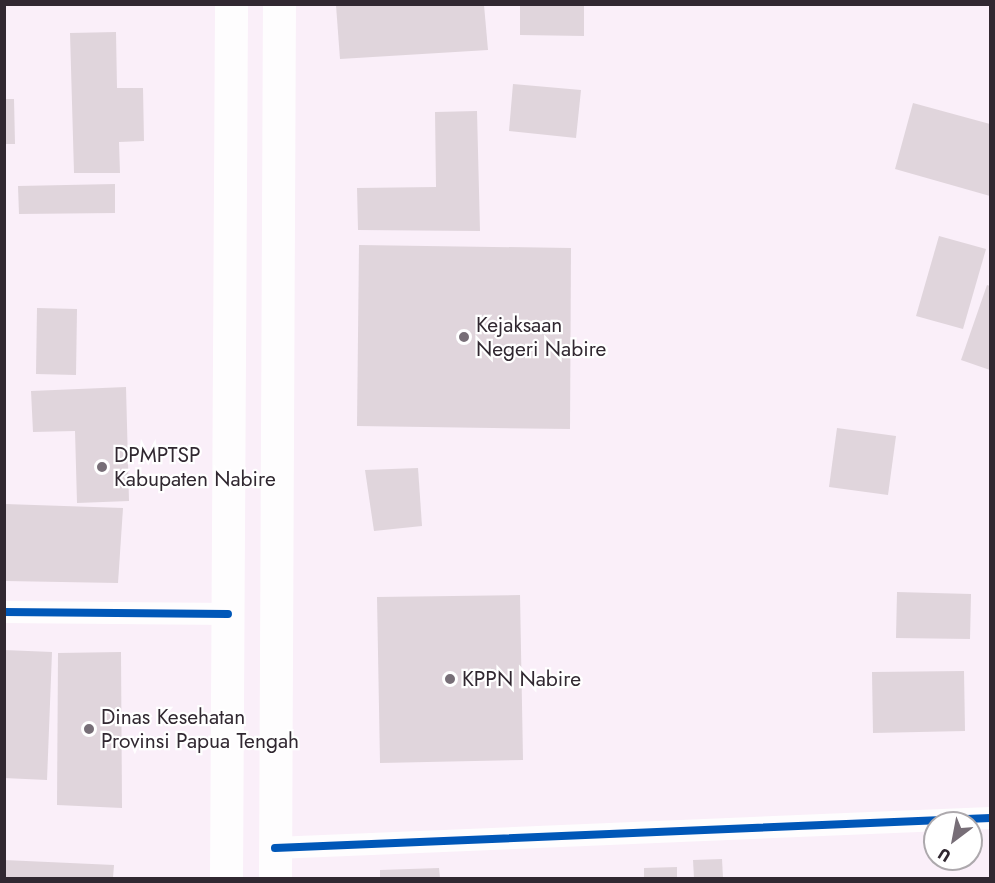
<!DOCTYPE html>
<html>
<head>
<meta charset="utf-8">
<style>
	body { margin:0 }
	#map { position:relative; width:995px; height:883px; overflow:hidden; background:#faeff9; font-family:Jost,sans-serif }
	div>[style] { position:absolute }
	.building>* { inset:0; background:#e0d5dc }
	.street>* { height:22px; margin:-11px; padding:0 11px; transform-origin:11px; border-radius:11px; background:#fefdfe }
	.primary>* { height:33px; margin:-16.5px; padding:0 16.5px; transform-origin:16.5px; border-radius:16.5px; background:#fefdfe }
	.cycleway>* { height:8px; margin:-4px; padding:0 4px; transform-origin:4px; border-radius:4px; background:#0057b8 }
	.dots>* { width:16px; height:16px; translate:-50% -50%; box-sizing:border-box; border:3px solid #fff; border-radius:50% }
	span { translate:-50% -50%; white-space:nowrap; text-align:center; line-height:1.15; -webkit-text-stroke:4.5px #fff; paint-order:stroke }
	.poi-label { font-size:21px; color:#312831 }
	.left { translate:0 -50%; text-align:left }
	.frame { position:absolute; inset:0; border:6px solid #312831; pointer-events:none }
	.north { position:absolute; left:923px; top:811px; width:60px; height:60px; box-sizing:border-box; background:#fff; border:2px solid #ada9ad; border-radius:50%; rotate:212deg; font-size:16px; font-weight:700; line-height:24px; text-align:center; color:#312831 }
	.north::after { content:''; display:block; margin:auto; width:21px; height:27px; background:#776e77; clip-path:polygon(50% 0,100% 100%,50% 72%,0 100%) }
</style>
</head>
<body>
<div id="map">
	<div class="building">
		<i style="clip-path:polygon(520px 4px,584px 4px,584px 36px,520px 35px)"></i>
		<i style="clip-path:polygon(336px 5px,484px 5px,488px 50px,340px 59px)"></i>
		<i style="clip-path:polygon(116px 32px,117px 88px,143px 88px,144px 141px,119px 142px,120px 173px,74px 173px,70px 33px)"></i>
		<i style="clip-path:polygon(513px 84px,581px 90px,576px 138px,509px 131px)"></i>
		<i style="clip-path:polygon(4px 99px,14px 99px,15px 144px,4px 144px)"></i>
		<i style="clip-path:polygon(913px 103px,990px 124px,990px 196px,895px 169px)"></i>
		<i style="clip-path:polygon(477px 111px,480px 231px,358px 230px,357px 188px,436px 187px,435px 112px)"></i>
		<i style="clip-path:polygon(115px 184px,115px 213px,19px 214px,18px 186px)"></i>
		<i style="clip-path:polygon(939px 236px,986px 249px,963px 329px,916px 316px)"></i>
		<i style="clip-path:polygon(359px 245px,571px 248px,570px 429px,357px 426px)"></i>
		<i style="clip-path:polygon(987px 285px,990px 286px,990px 370px,961px 360px)"></i>
		<i style="clip-path:polygon(37px 308px,77px 309px,76px 375px,36px 374px)"></i>
		<i style="clip-path:polygon(126px 387px,129px 501px,77px 503px,75px 431px,33px 432px,31px 391px)"></i>
		<i style="clip-path:polygon(837px 428px,896px 436px,888px 495px,829px 487px)"></i>
		<i style="clip-path:polygon(418px 468px,422px 526px,374px 531px,365px 470px)"></i>
		<i style="clip-path:polygon(5px 504px,123px 508px,118px 583px,5px 581px)"></i>
		<i style="clip-path:polygon(897px 592px,971px 594px,970px 639px,896px 638px)"></i>
		<i style="clip-path:polygon(520px 595px,523px 760px,380px 763px,377px 597px)"></i>
		<i style="clip-path:polygon(4px 650px,52px 652px,47px 780px,4px 778px)"></i>
		<i style="clip-path:polygon(121px 652px,122px 808px,57px 805px,58px 653px)"></i>
		<i style="clip-path:polygon(964px 671px,965px 731px,873px 733px,872px 672px)"></i>
		<i style="clip-path:polygon(722px 859px,723px 878px,694px 878px,693px 860px)"></i>
		<i style="clip-path:polygon(4px 860px,114px 865px,113px 878px,4px 878px)"></i>
		<i style="clip-path:polygon(677px 867px,677px 878px,644px 878px,644px 868px)"></i>
		<i style="clip-path:polygon(439px 868px,440px 878px,380px 878px,380px 870px)"></i>
	</div>
	<div class="street">
		<i style="left:4px;top:612px;width:224px;rotate:0.5deg"></i>
		<i style="left:275px;top:848px;width:716px;rotate:-2.4deg"></i>
	</div>
	<div class="primary">
		<i style="left:226px;top:878px;width:874px;rotate:-89.67deg"></i>
		<i style="left:275px;top:878px;width:874px;rotate:-89.74deg"></i>
	</div>
	<div class="cycleway">
		<i style="left:4px;top:612px;width:224px;rotate:0.5deg"></i>
		<i style="left:275px;top:848px;width:716px;rotate:-2.4deg"></i>
	</div>
	<div class="dots">
		<i style="left:464px;top:337px;background:#776e77"></i>
		<i style="left:102px;top:467px;background:#776e77"></i>
		<i style="left:450px;top:679px;background:#776e77"></i>
		<i style="left:89px;top:729px;background:#776e77"></i>
	</div>
	<div class="poi-label">
		<span class="left" style="left:476px;top:337px">Kejaksaan<br>Negeri Nabire</span>
		<span class="left" style="left:114px;top:467px">DPMPTSP<br>Kabupaten Nabire</span>
		<span class="left" style="left:462px;top:679px">KPPN Nabire</span>
		<span class="left" style="left:101px;top:729px">Dinas Kesehatan<br>Provinsi Papua Tengah</span>
	</div>
	<div class="frame"></div>
	<div class="north">U</div>
</div>
</body>
</html>
